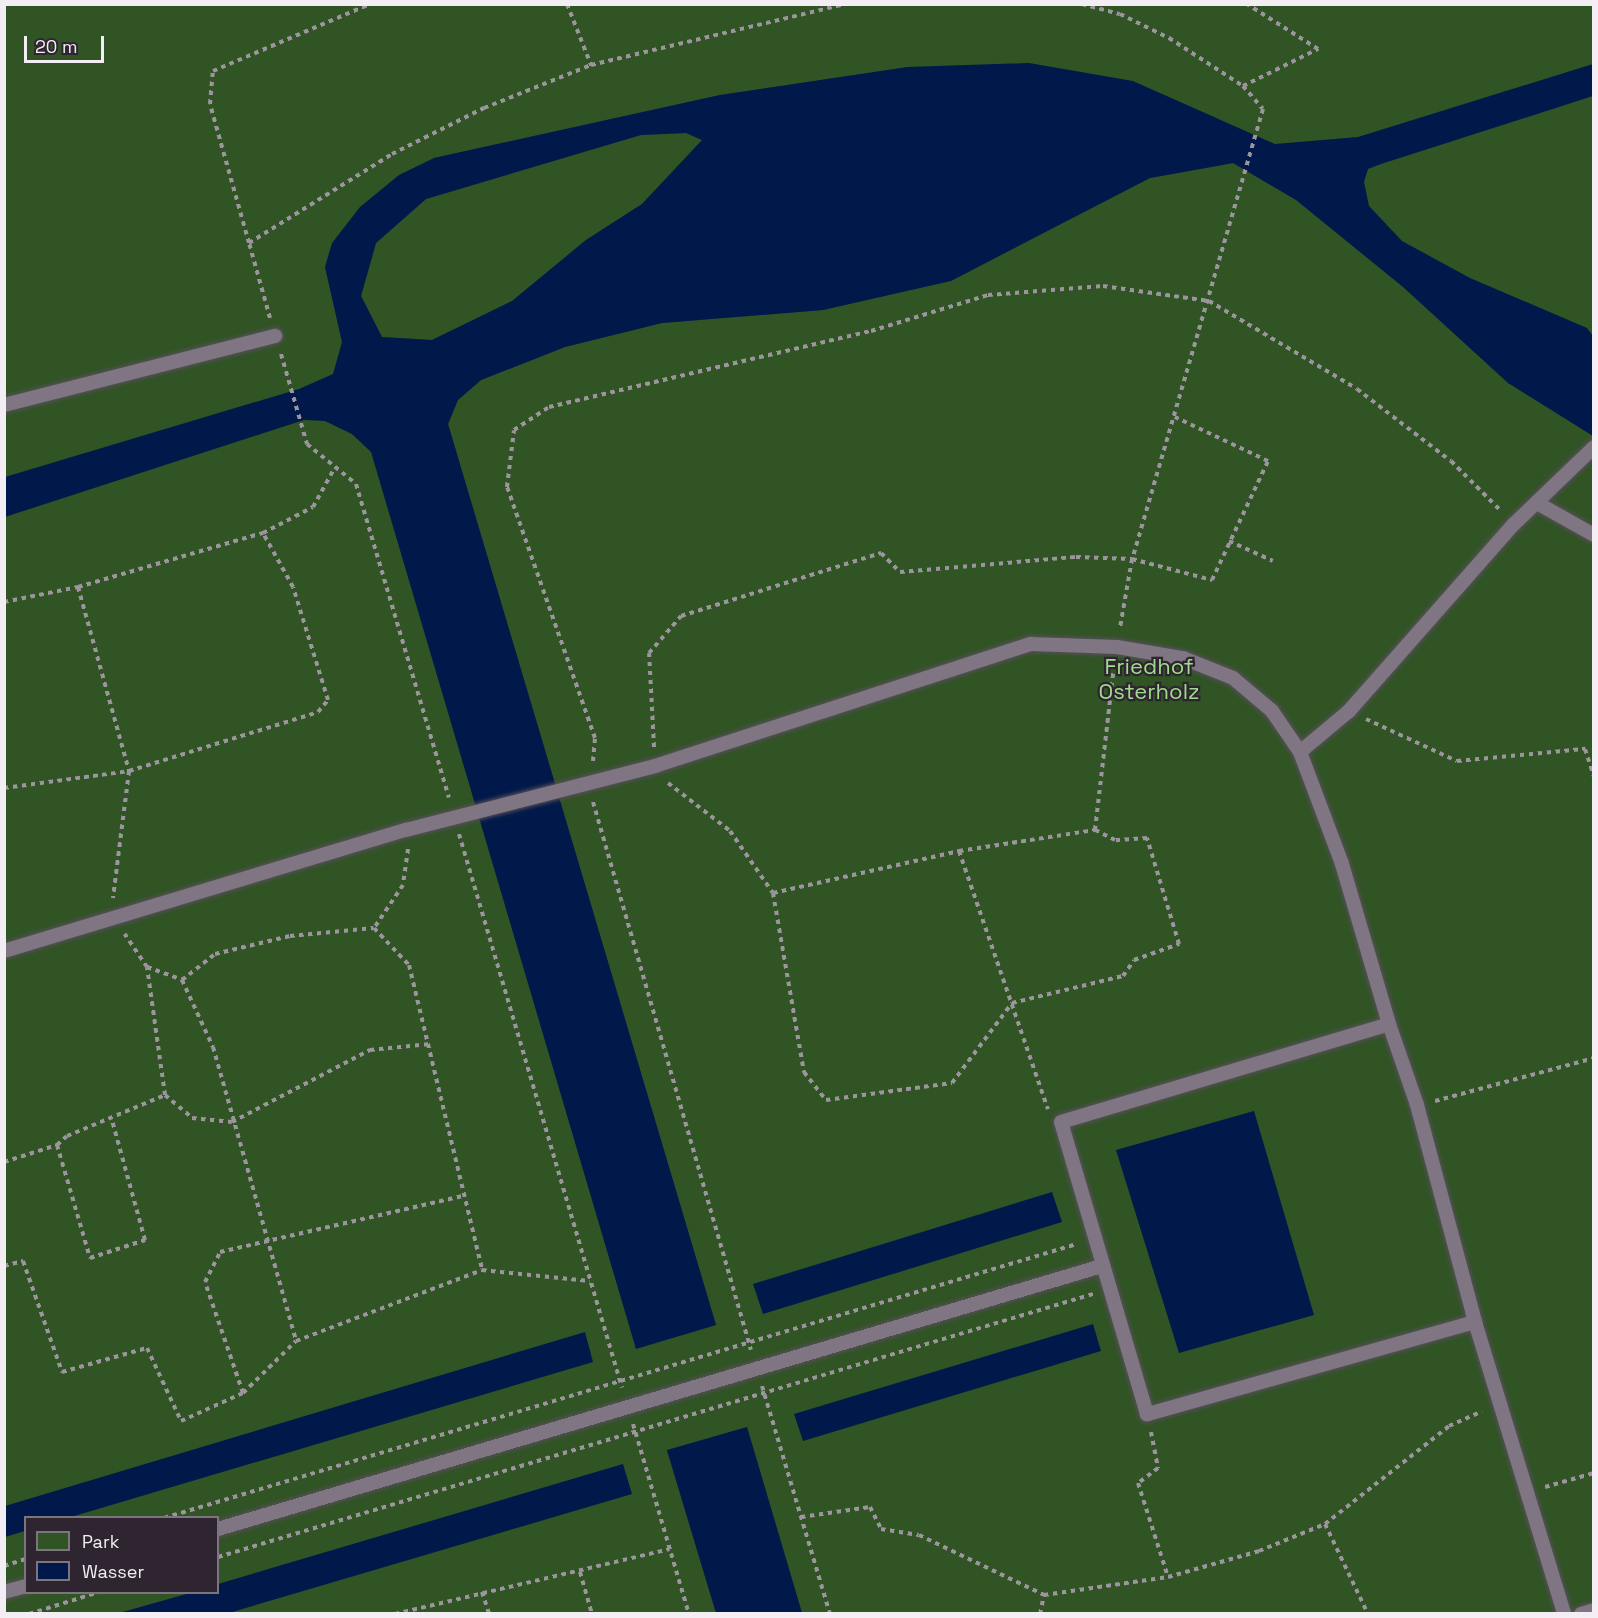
<!DOCTYPE html>
<html>
<head>
<meta charset="utf-8">
<style>
	body { margin:0 }
	#map { position:relative; width:1598px; height:1618px; overflow:hidden; background:#382f3b; font-family:"Space Grotesk",sans-serif }
	div>[style] { position:absolute }
	.green>* { inset:0; background:#315425 }
	.water>* { inset:0; background:#01194a }
	.path>* { height:4px; margin-top:-2px; transform-origin:0; background:repeating-linear-gradient(90deg,#9c959e 0 4.5px,transparent 0 9px) }
	.roads { filter:drop-shadow(0 0 2px #574f59) drop-shadow(0 0 2px #574f59) }
	.lane>* { height:14px; margin:-7px; padding:0 7px; transform-origin:7px; border-radius:7px; background:#807583 }
	span { translate:-50% -50%; white-space:nowrap; text-align:center; line-height:1.15; -webkit-text-stroke:4.5px #2e2530; paint-order:stroke }
	.park-label { font-size:22px; color:#9fdc8b }
	.frame { position:absolute; inset:0; border:6px solid #f3edf4; pointer-events:none }
	.legend { position:absolute; left:24px; top:1516px; width:195px; height:78px; box-sizing:border-box; background:#2e2530; border:2px solid #7d757e; margin:0; padding:8px 10px; list-style:none; font-size:18px; color:#f3edf4 }
	.legend li { display:flex; align-items:center; gap:12px; height:30px }
	.legend b { width:30px; border:2px solid #7d757e }
	.scale { position:absolute; left:24px; top:36px; width:80px; height:27px; box-sizing:border-box; border:3px solid #f3edf4; border-top:0; padding-left:8px; font-size:18px; line-height:21px; white-space:nowrap; color:#f3edf4; -webkit-text-stroke:4px #2e2530; paint-order:stroke }
</style>
</head>
<body>
<div id="map">
	<div class="green">
		<i style="clip-path:polygon(evenodd,5px 5px,1593px 5px,1593px 1613px,802px 1613px,747px 1427px,667px 1451px,716px 1613px,5px 1614px,5px 5px,908px 67px,1234px 163px,1150px 178px,951px 280px,823px 310px,662px 323px,565px 347px,481px 380px,458px 400px,448px 424px,716px 1325px,636px 1348px,372px 452px,352px 434px,325px 421px,342px 342px,325px 267px,434px 158px,720px 95px,908px 67px,5px 5px,26px 1518px,218px 1518px,218px 1592px,26px 1592px,26px 1518px)"></i>
		<i style="clip-path:polygon(686px 133px,703px 140px,642px 204px,586px 240px,512px 301px,432px 340px,382px 337px,361px 296px,376px 243px,426px 199px,641px 135px)"></i>
	</div>
	<div class="water">
		<i style="clip-path:polygon(evenodd,1029px 63px,1133px 81px,1275px 144px,1358px 137px,1593px 64px,1593px 96px,1381px 164px,1368px 169px,1364px 182px,1369px 206px,1402px 241px,1470px 278px,1587px 328px,1593px 336px,1593px 436px,1508px 383px,1403px 287px,1296px 200px,1233px 163px,1150px 178px,951px 281px,823px 310px,662px 323px,565px 347px,481px 380px,458px 400px,448px 424px,716px 1325px,636px 1349px,371px 452px,352px 434px,325px 421px,304px 420px,5px 517px,5px 477px,299px 389px,333px 374px,342px 342px,325px 267px,332px 243px,360px 207px,399px 175px,434px 158px,720px 95px,908px 67px,1029px 63px,686px 133px,702px 140px,642px 204px,586px 240px,512px 301px,432px 340px,382px 337px,361px 296px,376px 243px,426px 199px,641px 135px,686px 133px)"></i>
		<i style="clip-path:polygon(1254px 1111px,1314px 1315px,1179px 1353px,1116px 1150px)"></i>
		<i style="clip-path:polygon(1052px 1192px,1062px 1222px,763px 1314px,753px 1284px)"></i>
		<i style="clip-path:polygon(1093px 1324px,1101px 1351px,803px 1441px,794px 1414px)"></i>
		<i style="clip-path:polygon(585px 1332px,593px 1362px,71px 1517px,26px 1518px,25px 1531px,5px 1537px,5px 1506px)"></i>
		<i style="clip-path:polygon(747px 1427px,802px 1613px,716px 1613px,667px 1450px)"></i>
		<i style="clip-path:polygon(623px 1464px,632px 1494px,229px 1613px,119px 1613px,190px 1593px,218px 1592px,218px 1584px)"></i>
	</div>
	<div class="path">
		<i style="left:567px;top:4px;width:66px;rotate:68.5deg"></i>
		<i style="left:1082px;top:4px;width:39px;rotate:15deg"></i>
		<i style="left:1120px;top:14px;width:55px;rotate:26.1deg"></i>
		<i style="left:1169px;top:38px;width:88px;rotate:33deg"></i>
		<i style="left:1243px;top:86px;width:30px;rotate:49deg"></i>
		<i style="left:1263px;top:109px;width:469px;rotate:106.2deg"></i>
		<i style="left:1132px;top:559px;width:70px;rotate:99.9deg"></i>
		<i style="left:1243px;top:86px;width:84px;rotate:-26.3deg"></i>
		<i style="left:1318px;top:49px;width:84px;rotate:-147.6deg"></i>
		<i style="left:249px;top:243px;width:144px;rotate:-105.7deg"></i>
		<i style="left:210px;top:104px;width:33px;rotate:-85deg"></i>
		<i style="left:213px;top:71px;width:171px;rotate:-23.1deg"></i>
		<i style="left:270px;top:318px;width:78px;rotate:-105.6deg"></i>
		<i style="left:249px;top:243px;width:168px;rotate:-31.9deg"></i>
		<i style="left:392px;top:154px;width:103px;rotate:-26.6deg"></i>
		<i style="left:484px;top:108px;width:115px;rotate:-21.9deg"></i>
		<i style="left:591px;top:65px;width:262px;rotate:-13.5deg"></i>
		<i style="left:281px;top:354px;width:94px;rotate:73.9deg"></i>
		<i style="left:307px;top:444px;width:63px;rotate:39.2deg"></i>
		<i style="left:356px;top:484px;width:327px;rotate:73.5deg"></i>
		<i style="left:1229px;top:541px;width:48px;rotate:24.4deg"></i>
		<i style="left:78px;top:587px;width:191px;rotate:74.5deg"></i>
		<i style="left:129px;top:771px;width:198px;rotate:-17.3deg"></i>
		<i style="left:318px;top:712px;width:16px;rotate:-50deg"></i>
		<i style="left:328px;top:700px;width:118px;rotate:-107.2deg"></i>
		<i style="left:293px;top:587px;width:62px;rotate:-119.1deg"></i>
		<i style="left:4px;top:602px;width:76px;rotate:-11.5deg"></i>
		<i style="left:78px;top:587px;width:193px;rotate:-16.3deg"></i>
		<i style="left:263px;top:533px;width:56px;rotate:-27.5deg"></i>
		<i style="left:313px;top:507px;width:43px;rotate:-61.1deg"></i>
		<i style="left:1366px;top:719px;width:100px;rotate:24.8deg"></i>
		<i style="left:1457px;top:761px;width:129px;rotate:-5.4deg"></i>
		<i style="left:1585px;top:749px;width:29px;rotate:72deg"></i>
		<i style="left:654px;top:747px;width:94px;rotate:-93deg"></i>
		<i style="left:649px;top:653px;width:49px;rotate:-49.1deg"></i>
		<i style="left:681px;top:616px;width:210px;rotate:-17.5deg"></i>
		<i style="left:881px;top:553px;width:27px;rotate:45deg"></i>
		<i style="left:900px;top:572px;width:177px;rotate:-4.9deg"></i>
		<i style="left:1076px;top:557px;width:56px;rotate:2deg"></i>
		<i style="left:1132px;top:559px;width:83px;rotate:14.7deg"></i>
		<i style="left:1212px;top:580px;width:132px;rotate:-64.8deg"></i>
		<i style="left:1268px;top:461px;width:103px;rotate:-154.7deg"></i>
		<i style="left:593px;top:761px;width:23px;rotate:-85deg"></i>
		<i style="left:595px;top:738px;width:266px;rotate:-109.3deg"></i>
		<i style="left:507px;top:487px;width:57px;rotate:-83deg"></i>
		<i style="left:514px;top:430px;width:42px;rotate:-33.3deg"></i>
		<i style="left:549px;top:407px;width:331px;rotate:-13.3deg"></i>
		<i style="left:871px;top:331px;width:122px;rotate:-17.1deg"></i>
		<i style="left:988px;top:295px;width:115px;rotate:-4.5deg"></i>
		<i style="left:1103px;top:286px;width:107px;rotate:8.1deg"></i>
		<i style="left:1209px;top:301px;width:172px;rotate:30.7deg"></i>
		<i style="left:1357px;top:389px;width:118px;rotate:37.5deg"></i>
		<i style="left:1451px;top:461px;width:71px;rotate:45deg"></i>
		<i style="left:668px;top:783px;width:78px;rotate:37.7deg"></i>
		<i style="left:730px;top:831px;width:75px;rotate:55.3deg"></i>
		<i style="left:773px;top:893px;width:182px;rotate:80.2deg"></i>
		<i style="left:804px;top:1072px;width:36px;rotate:52deg"></i>
		<i style="left:826px;top:1100px;width:127px;rotate:-7.7deg"></i>
		<i style="left:952px;top:1083px;width:100px;rotate:-53.1deg"></i>
		<i style="left:1012px;top:1003px;width:114px;rotate:-13.7deg"></i>
		<i style="left:1123px;top:976px;width:19px;rotate:-55deg"></i>
		<i style="left:1134px;top:960px;width:48px;rotate:-19.6deg"></i>
		<i style="left:1179px;top:944px;width:111px;rotate:-106.8deg"></i>
		<i style="left:1147px;top:838px;width:32px;rotate:176deg"></i>
		<i style="left:1115px;top:840px;width:22px;rotate:-153deg"></i>
		<i style="left:1095px;top:830px;width:165px;rotate:-83.4deg"></i>
		<i style="left:4px;top:788px;width:126px;rotate:-7.7deg"></i>
		<i style="left:129px;top:771px;width:128px;rotate:97.2deg"></i>
		<i style="left:593px;top:802px;width:570px;rotate:73.92deg"></i>
		<i style="left:459px;top:834px;width:577px;rotate:73.6deg"></i>
		<i style="left:408px;top:849px;width:36px;rotate:98deg"></i>
		<i style="left:403px;top:885px;width:52px;rotate:124deg"></i>
		<i style="left:374px;top:928px;width:51px;rotate:46.6deg"></i>
		<i style="left:409px;top:965px;width:314px;rotate:76.5deg"></i>
		<i style="left:959px;top:851px;width:273px;rotate:71deg"></i>
		<i style="left:773px;top:893px;width:191px;rotate:-12.7deg"></i>
		<i style="left:959px;top:851px;width:138px;rotate:-8.8deg"></i>
		<i style="left:147px;top:967px;width:37px;rotate:20deg"></i>
		<i style="left:182px;top:980px;width:74px;rotate:65.2deg"></i>
		<i style="left:213px;top:1047px;width:305px;rotate:74.2deg"></i>
		<i style="left:182px;top:980px;width:42px;rotate:-38.2deg"></i>
		<i style="left:215px;top:954px;width:77px;rotate:-13.5deg"></i>
		<i style="left:290px;top:936px;width:84px;rotate:-5.4deg"></i>
		<i style="left:165px;top:1095px;width:35px;rotate:40deg"></i>
		<i style="left:192px;top:1118px;width:40px;rotate:5.7deg"></i>
		<i style="left:232px;top:1122px;width:156px;rotate:-27.6deg"></i>
		<i style="left:370px;top:1050px;width:60px;rotate:-5.7deg"></i>
		<i style="left:1435px;top:1101px;width:165px;rotate:-15.1deg"></i>
		<i style="left:57px;top:1145px;width:118px;rotate:73.7deg"></i>
		<i style="left:90px;top:1258px;width:58px;rotate:-18.1deg"></i>
		<i style="left:145px;top:1240px;width:124px;rotate:-105.4deg"></i>
		<i style="left:4px;top:1162px;width:56px;rotate:-17.8deg"></i>
		<i style="left:57px;top:1145px;width:13px;rotate:-42deg"></i>
		<i style="left:67px;top:1136px;width:106px;rotate:-22.7deg"></i>
		<i style="left:165px;top:1095px;width:129px;rotate:-98deg"></i>
		<i style="left:147px;top:967px;width:40px;rotate:-124deg"></i>
		<i style="left:4px;top:1266px;width:20px;rotate:-15deg"></i>
		<i style="left:23px;top:1261px;width:118px;rotate:70.6deg"></i>
		<i style="left:62px;top:1372px;width:88px;rotate:-15.8deg"></i>
		<i style="left:147px;top:1348px;width:81px;rotate:65deg"></i>
		<i style="left:181px;top:1421px;width:68px;rotate:-24.3deg"></i>
		<i style="left:243px;top:1393px;width:74px;rotate:-44.5deg"></i>
		<i style="left:296px;top:1341px;width:199px;rotate:-20.9deg"></i>
		<i style="left:482px;top:1270px;width:108px;rotate:5.9deg"></i>
		<i style="left:762px;top:1386px;width:238px;rotate:73.4deg"></i>
		<i style="left:243px;top:1393px;width:117px;rotate:-108.9deg"></i>
		<i style="left:205px;top:1282px;width:34px;rotate:-63deg"></i>
		<i style="left:220px;top:1252px;width:249px;rotate:-13deg"></i>
		<i style="left:633px;top:1424px;width:198px;rotate:73.6deg"></i>
		<i style="left:1151px;top:1432px;width:37px;rotate:79deg"></i>
		<i style="left:1158px;top:1468px;width:25px;rotate:143deg"></i>
		<i style="left:1138px;top:1483px;width:99px;rotate:72.3deg"></i>
		<i style="left:1168px;top:1577px;width:95px;rotate:-15.9deg"></i>
		<i style="left:1259px;top:1551px;width:71px;rotate:-22.2deg"></i>
		<i style="left:1325px;top:1524px;width:158px;rotate:-38.3deg"></i>
		<i style="left:1449px;top:1426px;width:36px;rotate:-24deg"></i>
		<i style="left:1545px;top:1487px;width:51px;rotate:-15.9deg"></i>
		<i style="left:801px;top:1517px;width:70px;rotate:-8.2deg"></i>
		<i style="left:870px;top:1507px;width:25px;rotate:63deg"></i>
		<i style="left:881px;top:1529px;width:38px;rotate:9deg"></i>
		<i style="left:919px;top:1535px;width:139px;rotate:25.6deg"></i>
		<i style="left:1044px;top:1595px;width:125px;rotate:-8.3deg"></i>
		<i style="left:164px;top:1518px;width:953px;rotate:-16.71deg"></i>
		<i style="left:1325px;top:1524px;width:100px;rotate:64.5deg"></i>
		<i style="left:218px;top:1557px;width:914px;rotate:-16.73deg"></i>
		<i style="left:4px;top:1566px;width:23px;rotate:-18deg"></i>
		<i style="left:580px;top:1572px;width:44px;rotate:74.1deg"></i>
		<i style="left:482px;top:1592px;width:23px;rotate:72deg"></i>
		<i style="left:29px;top:1614px;width:73px;rotate:-17.4deg"></i>
		<i style="left:395px;top:1614px;width:282px;rotate:-13.3deg"></i>
		<i style="left:1040px;top:1614px;width:19px;rotate:-78deg"></i>
	</div>
	<div class="roads">
		<div class="lane">
			<i style="left:4px;top:405px;width:280px;rotate:-14.3deg"></i>
			<i style="left:1537px;top:503px;width:65px;rotate:29.3deg"></i>
			<i style="left:1300px;top:752px;width:64px;rotate:-39.9deg"></i>
			<i style="left:1349px;top:711px;width:249px;rotate:-48.6deg"></i>
			<i style="left:1514px;top:524px;width:111px;rotate:-43.9deg"></i>
			<i style="left:4px;top:951px;width:420px;rotate:-16.8deg"></i>
			<i style="left:406px;top:830px;width:257px;rotate:-14.4deg"></i>
			<i style="left:655px;top:766px;width:395px;rotate:-18deg"></i>
			<i style="left:1031px;top:644px;width:86px;rotate:2deg"></i>
			<i style="left:1117px;top:647px;width:67px;rotate:9.5deg"></i>
			<i style="left:1183px;top:658px;width:54px;rotate:21.8deg"></i>
			<i style="left:1233px;top:678px;width:51px;rotate:40.2deg"></i>
			<i style="left:1272px;top:711px;width:50px;rotate:55.7deg"></i>
			<i style="left:1300px;top:752px;width:120px;rotate:69.4deg"></i>
			<i style="left:1342px;top:864px;width:167px;rotate:73.6deg"></i>
			<i style="left:1475px;top:1322px;width:341px;rotate:164.3deg"></i>
			<i style="left:1147px;top:1414px;width:304px;rotate:-106.4deg"></i>
			<i style="left:1061px;top:1122px;width:342px;rotate:-16.6deg"></i>
			<i style="left:1389px;top:1024px;width:86px;rotate:70.9deg"></i>
			<i style="left:1417px;top:1105px;width:225px;rotate:75deg"></i>
			<i style="left:1475px;top:1322px;width:305px;rotate:73deg"></i>
			<i style="left:218px;top:1529px;width:922px;rotate:-16.57deg"></i>
			<i style="left:4px;top:1592px;width:23px;rotate:-15deg"></i>
			<i style="left:1581px;top:1614px;width:14px;rotate:-17deg"></i>
		</div>
	</div>
	<div class="park-label">
		<span style="left:1149px;top:679px">Friedhof<br>Osterholz</span>
	</div>
	<div class="frame"></div>
	<ul class="legend">
	<li><b style="height:16px;background:#315425"></b>Park</li>
	<li><b style="height:16px;background:#01194a"></b>Wasser</li>
	</ul>
	<div class="scale">20 m</div>
</div>
</body>
</html>
